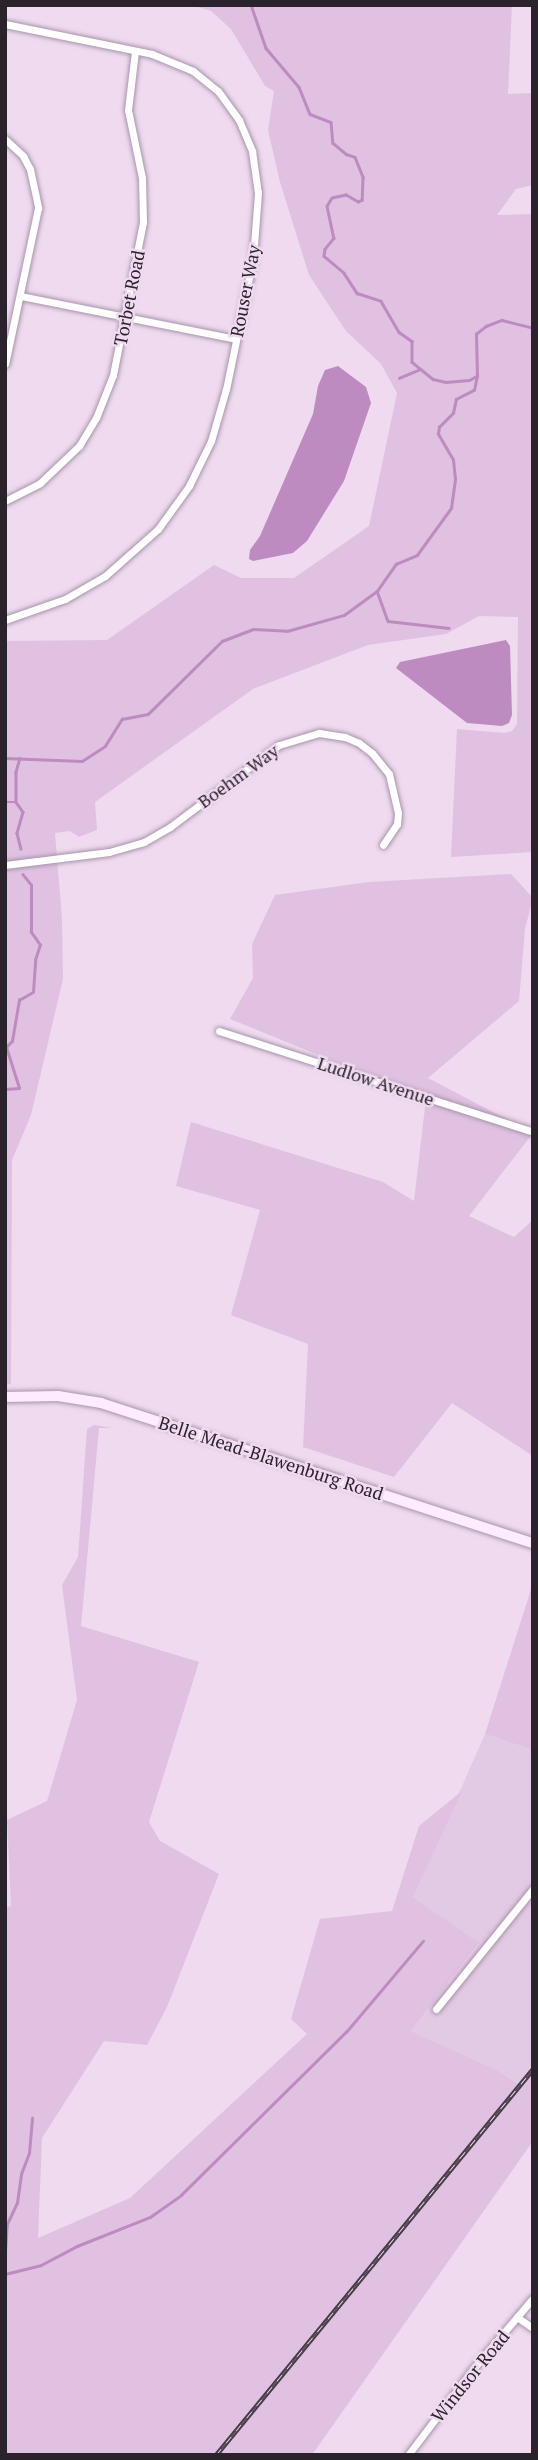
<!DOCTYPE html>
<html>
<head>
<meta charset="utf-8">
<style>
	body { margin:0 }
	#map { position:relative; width:538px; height:2460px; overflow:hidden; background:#efdaf0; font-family:"PT Serif",serif }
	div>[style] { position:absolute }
	.built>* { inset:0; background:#e3cae4 }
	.green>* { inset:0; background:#e0c1e2 }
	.water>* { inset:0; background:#bd8bc0 }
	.stream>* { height:2.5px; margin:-1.25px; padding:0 1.25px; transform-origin:1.25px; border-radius:1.25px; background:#bd8bc0 }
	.roads { filter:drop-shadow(0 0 2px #a895a9) drop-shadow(0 0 2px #a895a9) }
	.street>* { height:7px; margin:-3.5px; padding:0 3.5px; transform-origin:3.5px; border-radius:3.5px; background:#fff }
	.secondary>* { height:10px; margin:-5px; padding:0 5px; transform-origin:5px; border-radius:5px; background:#fdebfe }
	.rail>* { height:5px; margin-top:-2.5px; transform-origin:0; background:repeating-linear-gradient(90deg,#efdaf0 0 8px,#463c46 0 16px); box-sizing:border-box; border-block:2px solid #463c46 }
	span { translate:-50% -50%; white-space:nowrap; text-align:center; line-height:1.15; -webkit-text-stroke:5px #efdaf0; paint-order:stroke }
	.street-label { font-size:18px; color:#2b232b }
	.frame { position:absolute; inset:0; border:7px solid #2b232b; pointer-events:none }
</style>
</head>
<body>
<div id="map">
	<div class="built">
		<i style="clip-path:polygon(485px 1734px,533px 1750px,533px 2070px,520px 2085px,497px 2070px,411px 2031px,479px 1944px,413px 1897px)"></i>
	</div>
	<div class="green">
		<i style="clip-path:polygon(191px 5px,512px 5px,508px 94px,533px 93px,533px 185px,516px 189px,497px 215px,533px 214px,533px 852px,451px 857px,457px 729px,505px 733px,512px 731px,517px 724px,518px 617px,479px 616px,446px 634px,368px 645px,253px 689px,95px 802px,97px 830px,79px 837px,70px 831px,55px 833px,62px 919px,63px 979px,31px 1115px,12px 1160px,11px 1384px,5px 1385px,5px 641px,107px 640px,214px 565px,241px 578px,294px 578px,369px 526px,397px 393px,381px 364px,346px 331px,309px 275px,280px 182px,268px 130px,274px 91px,265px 86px,231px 29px,211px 11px)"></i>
		<i style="clip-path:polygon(511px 874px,533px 898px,525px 929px,519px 1001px,428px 1078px,533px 1133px,469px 1216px,514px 1237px,533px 1220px,533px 1456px,452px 1403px,394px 1477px,303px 1447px,308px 1344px,231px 1315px,260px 1210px,176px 1186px,191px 1122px,383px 1182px,414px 1201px,426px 1099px,230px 1019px,253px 978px,252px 944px,275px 895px,369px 882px)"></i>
		<i style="clip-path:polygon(94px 1425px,112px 1428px,99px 1428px,81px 1626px,199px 1662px,149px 1822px,160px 1841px,219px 1874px,167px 2007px,147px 2045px,104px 2041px,42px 2138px,38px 2238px,130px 2198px,307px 2034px,291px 2019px,320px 1919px,392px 1911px,419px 1826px,462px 1791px,413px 1897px,479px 1943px,411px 2031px,497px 2070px,520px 2085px,533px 2070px,533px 2141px,312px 2455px,5px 2455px,5px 1908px,11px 1906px,7px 1820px,47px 1801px,77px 1700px,62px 1585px,78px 1557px,87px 1429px)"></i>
		<i style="clip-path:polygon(533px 1583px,533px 1750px,485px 1734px)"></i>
	</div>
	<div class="water">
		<i style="clip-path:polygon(338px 366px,366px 387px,371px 403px,344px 481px,307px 541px,293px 553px,253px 561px,249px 559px,250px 550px,260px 536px,313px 414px,318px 386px,325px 370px)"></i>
		<i style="clip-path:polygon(506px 640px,510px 646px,512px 715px,509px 723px,502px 726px,467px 723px,396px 668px,400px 662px)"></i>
	</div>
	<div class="stream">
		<i style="left:251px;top:5px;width:46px;rotate:70.8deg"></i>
		<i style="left:266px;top:48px;width:51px;rotate:49.8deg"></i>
		<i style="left:299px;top:87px;width:29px;rotate:68deg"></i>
		<i style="left:310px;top:114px;width:22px;rotate:21deg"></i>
		<i style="left:331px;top:122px;width:21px;rotate:85deg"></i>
		<i style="left:333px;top:143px;width:17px;rotate:40deg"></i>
		<i style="left:346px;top:154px;width:9px;rotate:18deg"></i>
		<i style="left:355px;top:157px;width:22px;rotate:68deg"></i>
		<i style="left:363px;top:177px;width:23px;rotate:92deg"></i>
		<i style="left:362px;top:200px;width:4px;rotate:153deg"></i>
		<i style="left:358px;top:202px;width:14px;rotate:-150deg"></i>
		<i style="left:346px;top:195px;width:14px;rotate:168deg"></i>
		<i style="left:332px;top:198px;width:9px;rotate:122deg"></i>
		<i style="left:327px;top:206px;width:33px;rotate:78deg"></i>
		<i style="left:334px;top:238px;width:14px;rotate:129deg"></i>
		<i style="left:325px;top:249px;width:7px;rotate:98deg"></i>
		<i style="left:324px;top:256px;width:26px;rotate:40deg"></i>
		<i style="left:344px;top:273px;width:24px;rotate:57deg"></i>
		<i style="left:357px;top:293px;width:25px;rotate:18deg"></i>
		<i style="left:381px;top:301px;width:36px;rotate:60deg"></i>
		<i style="left:399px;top:332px;width:16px;rotate:35deg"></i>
		<i style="left:412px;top:341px;width:21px;rotate:90deg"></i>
		<i style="left:412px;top:362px;width:27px;rotate:39deg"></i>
		<i style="left:433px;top:379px;width:13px;rotate:13deg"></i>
		<i style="left:446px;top:382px;width:23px;rotate:-5deg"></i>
		<i style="left:469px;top:380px;width:9px;rotate:-27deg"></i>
		<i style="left:477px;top:376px;width:42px;rotate:-91.4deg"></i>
		<i style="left:476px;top:334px;width:13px;rotate:-39deg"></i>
		<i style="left:486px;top:326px;width:17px;rotate:-21deg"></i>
		<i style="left:502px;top:320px;width:32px;rotate:14deg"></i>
		<i style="left:399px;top:378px;width:23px;rotate:-23deg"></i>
		<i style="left:377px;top:591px;width:32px;rotate:70deg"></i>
		<i style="left:388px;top:621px;width:61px;rotate:6.5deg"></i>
		<i style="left:5px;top:758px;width:77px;rotate:2.2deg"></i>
		<i style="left:82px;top:761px;width:27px;rotate:-33deg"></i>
		<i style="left:105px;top:746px;width:32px;rotate:-58deg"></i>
		<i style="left:122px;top:719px;width:26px;rotate:-11deg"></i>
		<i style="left:148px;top:714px;width:104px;rotate:-44.6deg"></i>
		<i style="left:222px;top:641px;width:33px;rotate:-21deg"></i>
		<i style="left:253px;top:629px;width:34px;rotate:3deg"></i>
		<i style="left:287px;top:631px;width:59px;rotate:-15.7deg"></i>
		<i style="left:344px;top:615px;width:41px;rotate:-36deg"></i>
		<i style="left:377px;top:591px;width:33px;rotate:-55deg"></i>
		<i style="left:396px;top:564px;width:23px;rotate:-23deg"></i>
		<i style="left:417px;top:555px;width:58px;rotate:-54.1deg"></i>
		<i style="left:451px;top:508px;width:29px;rotate:-82deg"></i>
		<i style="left:455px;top:479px;width:19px;rotate:-96deg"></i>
		<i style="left:453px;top:460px;width:30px;rotate:-120deg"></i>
		<i style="left:438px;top:434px;width:7px;rotate:-82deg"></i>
		<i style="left:439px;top:427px;width:20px;rotate:-45deg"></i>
		<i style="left:453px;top:413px;width:14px;rotate:-78deg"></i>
		<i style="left:456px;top:399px;width:20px;rotate:-27deg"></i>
		<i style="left:474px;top:390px;width:14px;rotate:-78deg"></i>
		<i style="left:20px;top:758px;width:15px;rotate:106deg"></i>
		<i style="left:16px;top:772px;width:30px;rotate:90deg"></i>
		<i style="left:16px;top:802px;width:12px;rotate:55deg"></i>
		<i style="left:23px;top:812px;width:22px;rotate:106deg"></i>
		<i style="left:17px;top:833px;width:16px;rotate:76deg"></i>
		<i style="left:5px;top:802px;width:11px"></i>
		<i style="left:5px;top:1089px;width:14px;rotate:-4deg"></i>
		<i style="left:19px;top:1088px;width:43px;rotate:-107.6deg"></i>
		<i style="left:6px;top:1047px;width:8px;rotate:-45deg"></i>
		<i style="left:12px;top:1041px;width:42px;rotate:-80.3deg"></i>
		<i style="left:19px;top:1000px;width:16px;rotate:-30deg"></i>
		<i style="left:33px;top:992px;width:32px;rotate:-86deg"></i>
		<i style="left:35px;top:960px;width:16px;rotate:-72deg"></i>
		<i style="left:40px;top:945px;width:16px;rotate:-125deg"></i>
		<i style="left:31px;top:932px;width:47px;rotate:-90deg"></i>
		<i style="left:31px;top:885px;width:13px;rotate:-129deg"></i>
		<i style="left:5px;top:2251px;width:27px;rotate:-86deg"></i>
		<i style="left:7px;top:2224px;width:23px;rotate:-65deg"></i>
		<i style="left:17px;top:2203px;width:29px;rotate:-82deg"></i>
		<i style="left:21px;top:2174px;width:22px;rotate:-69deg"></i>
		<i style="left:29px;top:2153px;width:35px;rotate:-85deg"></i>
		<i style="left:5px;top:2274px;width:37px;rotate:-14deg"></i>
		<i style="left:41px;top:2265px;width:41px;rotate:-27.8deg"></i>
		<i style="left:77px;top:2246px;width:79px;rotate:-21.7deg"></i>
		<i style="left:150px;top:2217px;width:38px;rotate:-35deg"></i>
		<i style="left:181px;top:2195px;width:232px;rotate:-44.7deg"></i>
		<i style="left:346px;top:2032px;width:119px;rotate:-49.8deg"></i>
	</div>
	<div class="roads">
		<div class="street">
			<i style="left:5px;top:24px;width:150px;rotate:11.5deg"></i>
			<i style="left:152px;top:54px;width:44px;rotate:22.5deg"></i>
			<i style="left:193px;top:71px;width:32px;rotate:39deg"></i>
			<i style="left:218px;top:91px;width:36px;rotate:54deg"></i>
			<i style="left:239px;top:120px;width:34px;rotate:67deg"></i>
			<i style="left:252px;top:151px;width:42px;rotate:81.9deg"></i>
			<i style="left:258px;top:193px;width:65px;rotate:94.4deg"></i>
			<i style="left:253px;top:258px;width:134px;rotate:101.6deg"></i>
			<i style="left:226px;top:389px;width:54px;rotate:106.1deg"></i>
			<i style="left:211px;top:441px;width:50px;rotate:116.1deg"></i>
			<i style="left:189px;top:486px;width:53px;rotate:125.8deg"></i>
			<i style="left:158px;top:529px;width:71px;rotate:138.4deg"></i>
			<i style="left:105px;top:576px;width:46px;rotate:150.1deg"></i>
			<i style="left:65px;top:599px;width:64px;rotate:160.7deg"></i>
			<i style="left:5px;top:139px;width:25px;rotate:43deg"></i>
			<i style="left:23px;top:156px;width:15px;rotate:62deg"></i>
			<i style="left:30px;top:169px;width:40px;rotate:78deg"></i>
			<i style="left:38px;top:208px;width:159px;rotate:101.9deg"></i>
			<i style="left:21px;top:296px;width:219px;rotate:11.3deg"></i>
			<i style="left:5px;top:501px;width:39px;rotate:-27deg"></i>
			<i style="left:40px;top:483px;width:54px;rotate:-43.5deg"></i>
			<i style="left:79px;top:446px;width:33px;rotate:-59deg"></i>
			<i style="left:96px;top:418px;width:46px;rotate:-68.4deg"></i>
			<i style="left:113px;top:375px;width:156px;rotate:-78.9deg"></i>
			<i style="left:143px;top:222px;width:44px;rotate:-91.3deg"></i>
			<i style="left:142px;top:178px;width:69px;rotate:-101.6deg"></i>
			<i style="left:128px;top:110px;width:59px;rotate:-83.2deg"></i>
			<i style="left:5px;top:865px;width:105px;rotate:-7.1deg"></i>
			<i style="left:109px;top:852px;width:36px;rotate:-16deg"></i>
			<i style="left:144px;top:842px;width:30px;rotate:-30deg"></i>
			<i style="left:170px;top:827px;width:136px;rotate:-37deg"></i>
			<i style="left:279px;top:745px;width:42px;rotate:-16.7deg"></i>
			<i style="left:319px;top:733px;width:26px;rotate:9deg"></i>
			<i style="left:345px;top:737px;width:15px;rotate:23deg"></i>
			<i style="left:359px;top:743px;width:16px;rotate:38deg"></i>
			<i style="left:372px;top:753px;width:27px;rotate:51deg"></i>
			<i style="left:389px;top:774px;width:40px;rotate:77deg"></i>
			<i style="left:398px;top:813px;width:11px;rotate:95deg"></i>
			<i style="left:397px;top:824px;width:25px;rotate:124deg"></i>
			<i style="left:219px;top:1031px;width:330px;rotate:17.8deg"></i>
			<i style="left:436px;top:2009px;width:154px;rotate:-51.1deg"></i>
			<i style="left:517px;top:2317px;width:19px;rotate:35deg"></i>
			<i style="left:408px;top:2455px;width:108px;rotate:-52.9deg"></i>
			<i style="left:473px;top:2369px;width:93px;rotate:-49.8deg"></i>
		</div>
		<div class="secondary">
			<i style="left:5px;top:1397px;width:53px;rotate:-1.1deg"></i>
			<i style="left:58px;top:1396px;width:44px;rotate:9.2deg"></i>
			<i style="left:101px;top:1403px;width:454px;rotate:18deg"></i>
		</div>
	</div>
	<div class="rail">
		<i style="left:216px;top:2455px;width:499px;rotate:-50.6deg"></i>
	</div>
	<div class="street-label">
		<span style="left:245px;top:291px;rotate:-79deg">Rouser Way</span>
		<span style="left:129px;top:298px;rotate:-79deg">Torbet Road</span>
		<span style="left:238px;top:776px;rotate:-36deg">Boehm Way</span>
		<span style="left:376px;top:1081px;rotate:18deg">Ludlow Avenue</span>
		<span style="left:271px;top:1458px;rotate:18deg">Belle Mead-Blawenburg Road</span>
		<span style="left:470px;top:2376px;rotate:-51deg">Windsor Road</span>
	</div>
	<div class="frame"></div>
</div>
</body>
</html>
